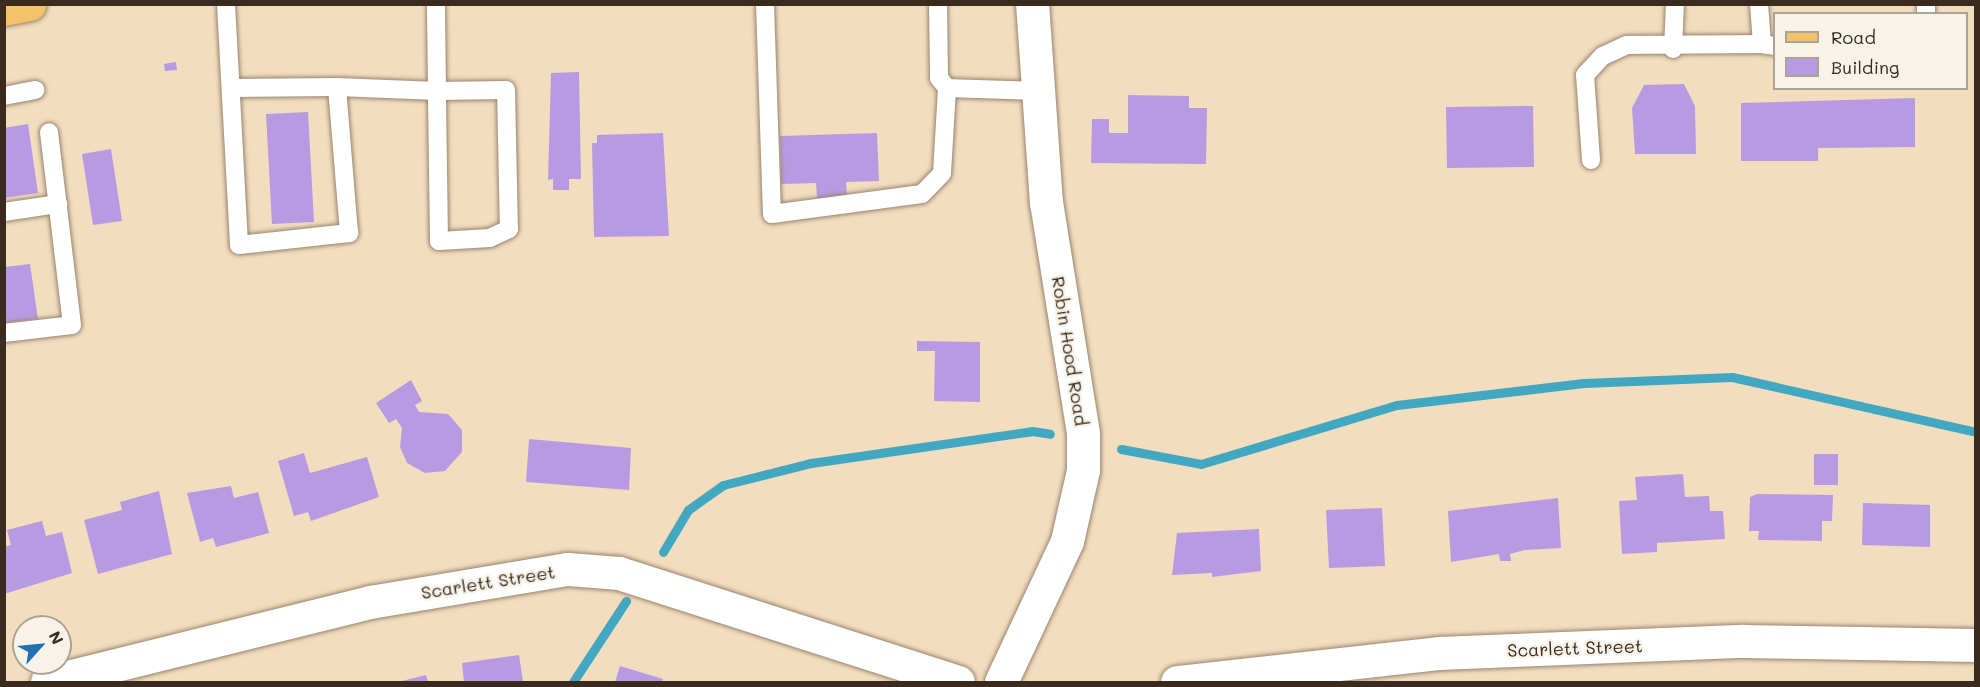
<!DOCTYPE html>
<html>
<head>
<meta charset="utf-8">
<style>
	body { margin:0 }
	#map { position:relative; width:1980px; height:687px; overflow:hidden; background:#f3ddbf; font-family:Mali,sans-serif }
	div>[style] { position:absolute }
	.stream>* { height:9px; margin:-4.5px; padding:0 4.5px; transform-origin:4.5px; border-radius:4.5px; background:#42a8c2 }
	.building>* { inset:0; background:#b89ae3 }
	.roads { filter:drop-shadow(0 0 2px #97846e) drop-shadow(0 0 2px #97846e) }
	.service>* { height:18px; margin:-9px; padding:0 9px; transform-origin:9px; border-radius:9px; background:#fff }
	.minor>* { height:33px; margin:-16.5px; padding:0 16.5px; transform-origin:16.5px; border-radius:16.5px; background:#fff }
	.primary>* { height:33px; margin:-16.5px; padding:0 16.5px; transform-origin:16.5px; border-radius:16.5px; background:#f4c26a }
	span { translate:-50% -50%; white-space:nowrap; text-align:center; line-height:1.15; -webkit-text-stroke:5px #f7f3e8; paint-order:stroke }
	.street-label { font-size:18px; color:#3b2a1e }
	.frame { position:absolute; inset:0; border:6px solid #3b2a1e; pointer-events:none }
	.legend { position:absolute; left:1773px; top:12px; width:195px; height:78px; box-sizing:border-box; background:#f7f3e8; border:2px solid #aca397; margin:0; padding:8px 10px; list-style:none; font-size:18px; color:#3b2a1e }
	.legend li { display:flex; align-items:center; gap:12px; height:30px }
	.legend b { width:30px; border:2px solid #aca397 }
	.north { position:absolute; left:12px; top:615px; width:60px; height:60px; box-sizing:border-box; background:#f7f3e8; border:2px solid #aca397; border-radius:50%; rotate:63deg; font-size:16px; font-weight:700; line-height:24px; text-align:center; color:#3b2a1e }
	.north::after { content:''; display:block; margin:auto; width:21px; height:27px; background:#1f6fb2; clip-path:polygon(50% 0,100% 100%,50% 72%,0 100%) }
</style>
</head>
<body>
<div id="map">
	<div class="stream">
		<i style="left:1121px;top:449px;width:81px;rotate:10.6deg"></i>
		<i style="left:1201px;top:464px;width:205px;rotate:-16.8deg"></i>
		<i style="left:1397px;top:405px;width:188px;rotate:-6.7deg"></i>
		<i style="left:1584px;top:383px;width:148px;rotate:-2.3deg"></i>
		<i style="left:1732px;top:377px;width:250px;rotate:12.7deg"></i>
		<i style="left:663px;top:552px;width:49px;rotate:-59.2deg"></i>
		<i style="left:688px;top:510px;width:43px;rotate:-35.5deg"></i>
		<i style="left:723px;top:485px;width:91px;rotate:-14deg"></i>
		<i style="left:811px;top:463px;width:223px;rotate:-8.2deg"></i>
		<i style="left:1032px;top:431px;width:18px;rotate:9deg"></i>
		<i style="left:573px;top:682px;width:97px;rotate:-56.8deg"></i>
	</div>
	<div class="building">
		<i style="clip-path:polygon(176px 62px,177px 70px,165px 71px,164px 64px)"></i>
		<i style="clip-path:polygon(579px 72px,581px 179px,569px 179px,569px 190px,553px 190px,553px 179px,548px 180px,551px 73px)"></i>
		<i style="clip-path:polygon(1684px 84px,1695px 106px,1696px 154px,1635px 154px,1632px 108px,1644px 85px)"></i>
		<i style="clip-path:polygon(1128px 95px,1189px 96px,1189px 108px,1207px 108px,1206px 164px,1091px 163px,1092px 119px,1109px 119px,1109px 133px,1128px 133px)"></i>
		<i style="clip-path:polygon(1915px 98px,1915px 147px,1818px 148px,1818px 161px,1741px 161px,1741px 103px)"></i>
		<i style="clip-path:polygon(1533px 106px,1534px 167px,1447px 168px,1446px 107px)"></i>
		<i style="clip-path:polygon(308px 112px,314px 222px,272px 224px,266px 114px)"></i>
		<i style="clip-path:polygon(28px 124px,38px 193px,4px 198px,4px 128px)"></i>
		<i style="clip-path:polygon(663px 133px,669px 236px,594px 237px,592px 143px,597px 143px,597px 135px)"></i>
		<i style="clip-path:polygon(877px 133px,879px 181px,846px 182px,847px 197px,817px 198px,816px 183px,781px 184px,780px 136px)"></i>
		<i style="clip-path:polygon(111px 149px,122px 221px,93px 225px,82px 154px)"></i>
		<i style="clip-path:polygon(30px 264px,38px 319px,4px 323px,4px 267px)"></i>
		<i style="clip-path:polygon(917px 341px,980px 342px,980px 402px,934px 401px,935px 351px,917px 351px)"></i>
		<i style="clip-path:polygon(411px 380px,422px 401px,415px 405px,419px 412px,448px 414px,462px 430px,462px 452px,445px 471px,425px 473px,407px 463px,400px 447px,402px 428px,396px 419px,389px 423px,376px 403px)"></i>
		<i style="clip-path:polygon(529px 439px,631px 448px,629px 490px,526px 482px)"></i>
		<i style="clip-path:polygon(304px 453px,310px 473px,367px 457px,379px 497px,311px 521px,308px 512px,294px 516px,278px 461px)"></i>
		<i style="clip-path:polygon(1814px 454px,1838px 454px,1838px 485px,1814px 485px)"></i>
		<i style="clip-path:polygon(1683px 474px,1685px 497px,1709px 496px,1710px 511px,1723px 511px,1725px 539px,1657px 543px,1657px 552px,1622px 554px,1619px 501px,1637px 500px,1635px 477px)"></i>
		<i style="clip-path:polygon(231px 486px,234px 498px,258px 492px,269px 533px,216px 547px,213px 538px,200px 542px,187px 493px)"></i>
		<i style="clip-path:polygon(159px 491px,172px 554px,98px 574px,84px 520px,122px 510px,120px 502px)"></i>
		<i style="clip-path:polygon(1757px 494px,1833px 495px,1832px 521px,1822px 521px,1822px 541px,1758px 540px,1759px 531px,1749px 531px,1750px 497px)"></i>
		<i style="clip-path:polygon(1558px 498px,1561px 548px,1525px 550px,1510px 554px,1511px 561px,1500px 561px,1499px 554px,1451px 562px,1448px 511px)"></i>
		<i style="clip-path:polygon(1863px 503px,1930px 505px,1930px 547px,1862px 545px)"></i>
		<i style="clip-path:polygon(1382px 508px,1385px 566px,1329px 568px,1326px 510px)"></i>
		<i style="clip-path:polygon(42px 521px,46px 536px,62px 532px,72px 573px,4px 594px,4px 547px,11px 545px,7px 530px)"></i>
		<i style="clip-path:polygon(1259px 529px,1261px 571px,1212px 577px,1212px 573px,1172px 575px,1177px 533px)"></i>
		<i style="clip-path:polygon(519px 655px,523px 682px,464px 682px,462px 663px)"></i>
		<i style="clip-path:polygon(620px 666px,663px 679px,662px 682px,615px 682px)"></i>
		<i style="clip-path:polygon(426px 675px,428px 682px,398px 682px)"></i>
	</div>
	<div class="roads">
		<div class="service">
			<i style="left:226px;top:4px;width:241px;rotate:86.9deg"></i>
			<i style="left:239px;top:245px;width:111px;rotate:-6.2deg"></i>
			<i style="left:349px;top:233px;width:146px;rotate:-94.7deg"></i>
			<i style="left:337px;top:87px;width:106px;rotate:179.5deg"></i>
			<i style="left:765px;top:4px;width:210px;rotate:88.1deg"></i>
			<i style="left:772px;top:214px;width:151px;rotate:-7.6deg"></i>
			<i style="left:922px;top:194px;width:29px;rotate:-46deg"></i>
			<i style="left:942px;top:173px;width:85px;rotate:-86.6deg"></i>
			<i style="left:938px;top:4px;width:74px;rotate:89.2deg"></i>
			<i style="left:939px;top:78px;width:13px;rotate:51deg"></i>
			<i style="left:947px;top:88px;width:91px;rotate:1.9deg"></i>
			<i style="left:1759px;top:4px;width:40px;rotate:85.7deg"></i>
			<i style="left:1762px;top:44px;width:12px;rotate:9deg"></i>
			<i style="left:1926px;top:4px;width:10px;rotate:90deg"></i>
			<i style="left:1673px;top:49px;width:45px;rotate:-87.5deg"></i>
			<i style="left:337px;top:87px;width:100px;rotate:2.3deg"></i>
			<i style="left:437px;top:91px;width:87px;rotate:-90.7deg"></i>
			<i style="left:506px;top:90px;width:139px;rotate:88.8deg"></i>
			<i style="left:509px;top:229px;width:21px;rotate:155deg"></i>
			<i style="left:490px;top:238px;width:51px;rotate:176.6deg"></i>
			<i style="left:439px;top:241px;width:150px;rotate:-90.8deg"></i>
			<i style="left:437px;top:91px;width:69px;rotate:-0.8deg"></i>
			<i style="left:4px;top:96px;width:32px;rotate:-11deg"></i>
			<i style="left:1591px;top:160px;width:85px;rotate:-94deg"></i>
			<i style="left:1585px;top:75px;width:26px;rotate:-47deg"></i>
			<i style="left:1603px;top:56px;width:26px;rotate:-25deg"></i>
			<i style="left:1627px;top:45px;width:135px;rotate:-0.4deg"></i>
			<i style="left:4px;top:212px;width:55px;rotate:-8.4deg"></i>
			<i style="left:4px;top:333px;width:68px;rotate:-6.7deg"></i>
			<i style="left:72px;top:325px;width:194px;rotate:-96.8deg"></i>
		</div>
		<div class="minor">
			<i style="left:47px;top:682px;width:333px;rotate:-13.9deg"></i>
			<i style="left:370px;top:602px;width:201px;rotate:-9.5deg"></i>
			<i style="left:568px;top:569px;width:51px;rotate:4.5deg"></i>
			<i style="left:619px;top:573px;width:356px;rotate:17.8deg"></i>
			<i style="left:1001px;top:682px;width:156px;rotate:-64.9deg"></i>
			<i style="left:1067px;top:541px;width:73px;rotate:-77.3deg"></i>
			<i style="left:1083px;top:470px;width:37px;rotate:-90deg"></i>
			<i style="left:1083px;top:433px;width:233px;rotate:-99.1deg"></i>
			<i style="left:1046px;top:203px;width:199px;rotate:-94deg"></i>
			<i style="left:1177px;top:682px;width:264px;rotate:-6.3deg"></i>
			<i style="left:1439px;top:653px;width:304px;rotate:-2.3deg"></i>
			<i style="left:1743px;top:641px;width:233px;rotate:1deg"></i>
		</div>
		<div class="primary">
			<i style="left:4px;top:9px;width:26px;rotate:-11deg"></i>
		</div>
	</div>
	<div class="street-label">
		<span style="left:1070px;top:351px;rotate:81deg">Robin Hood Road</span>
		<span style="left:488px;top:582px;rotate:-9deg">Scarlett Street</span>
		<span style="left:1575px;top:648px;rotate:-2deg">Scarlett Street</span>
	</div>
	<div class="frame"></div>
	<ul class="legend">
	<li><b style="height:8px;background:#f4c26a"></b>Road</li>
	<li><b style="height:16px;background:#b89ae3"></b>Building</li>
	</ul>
	<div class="north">N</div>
</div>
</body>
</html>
